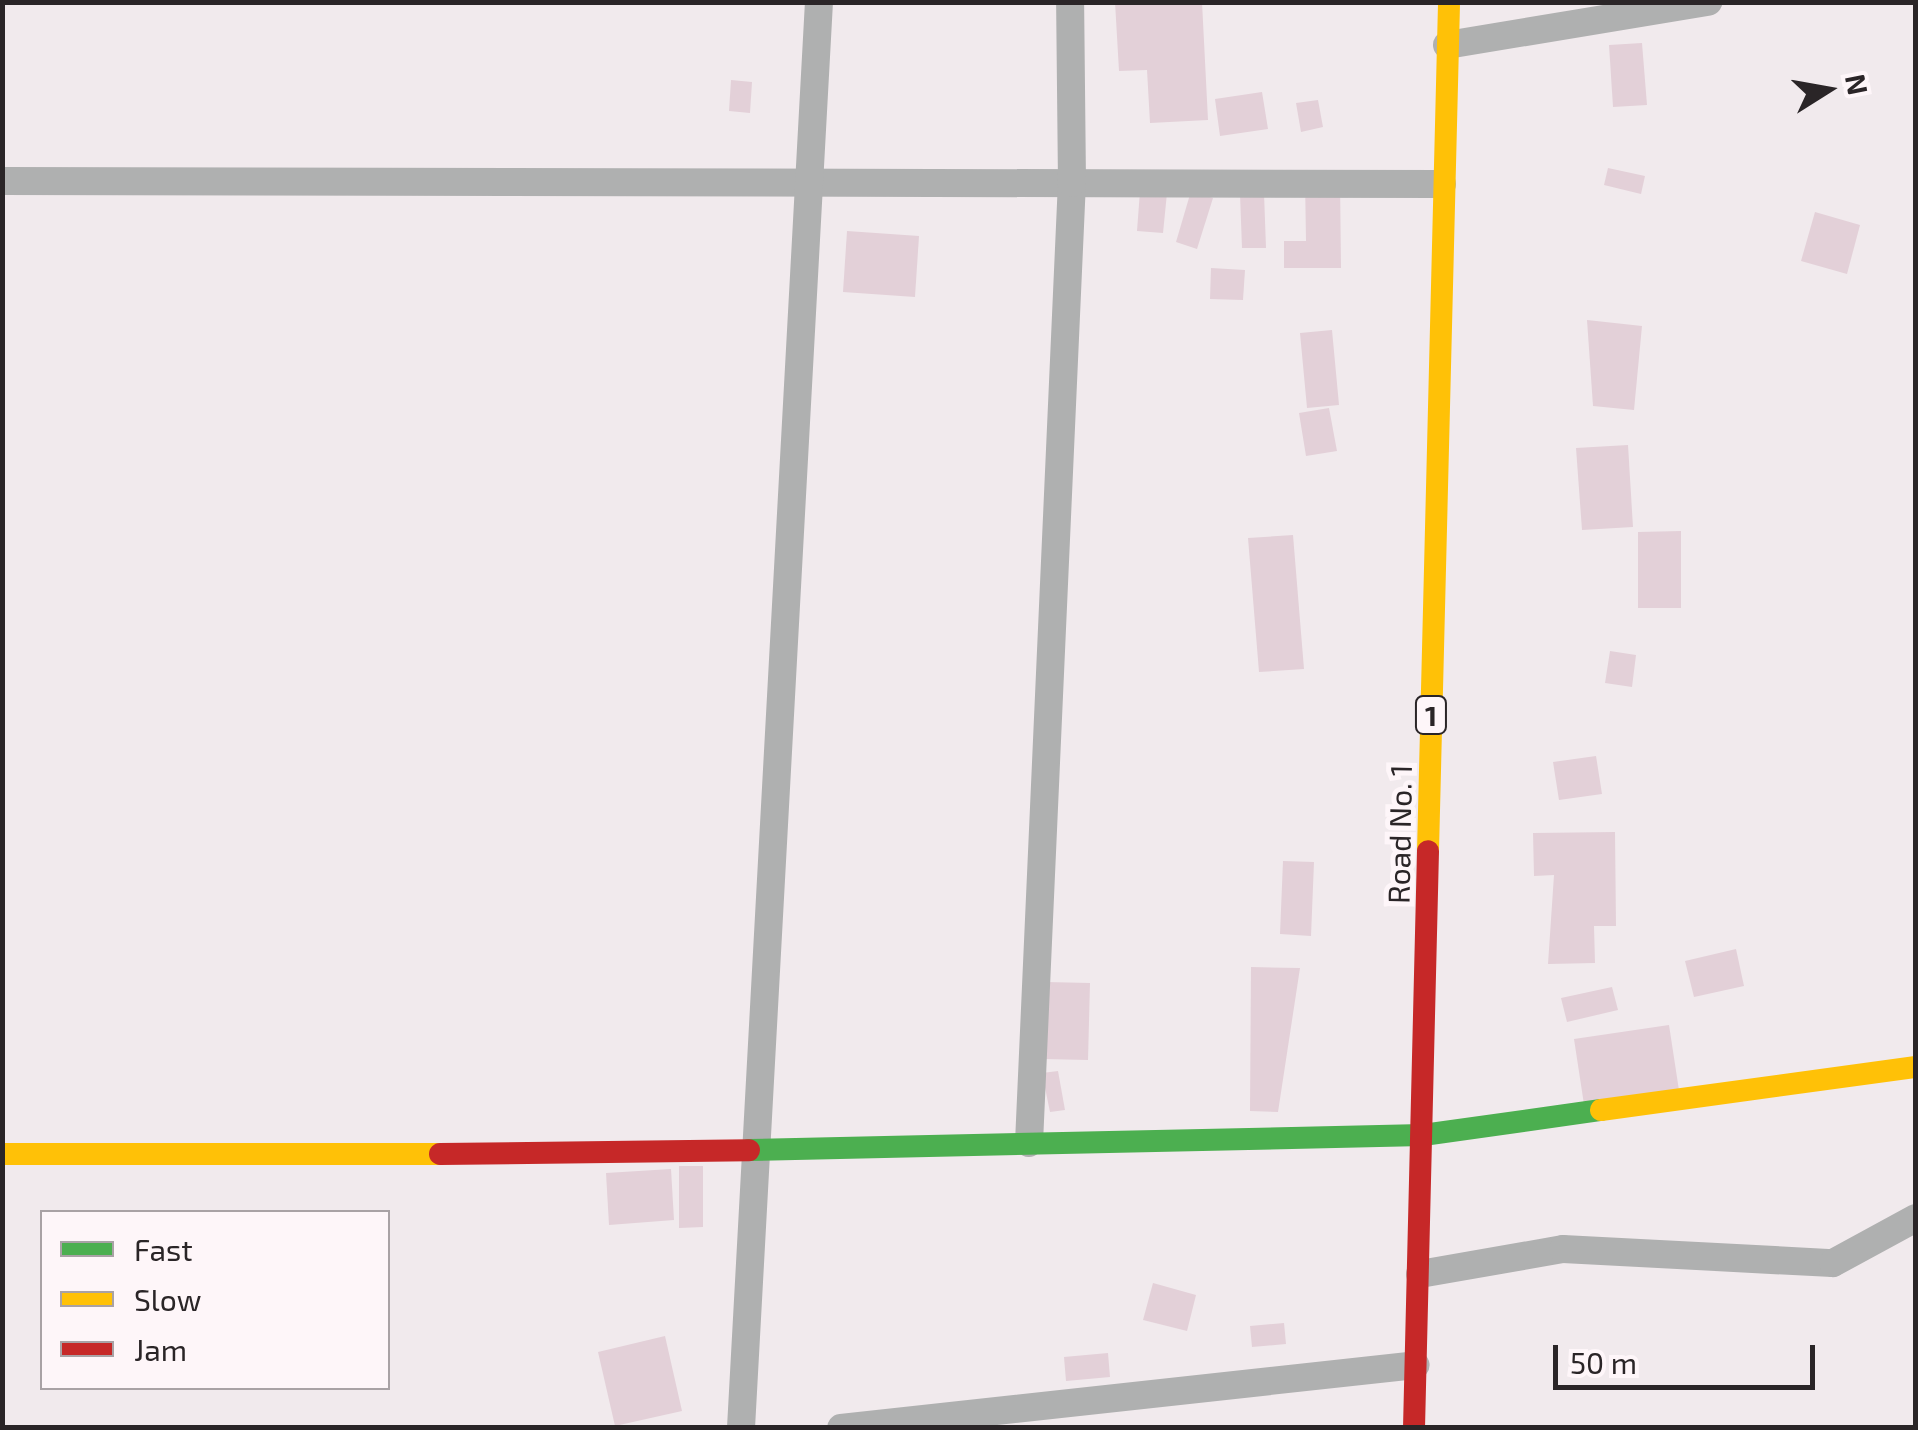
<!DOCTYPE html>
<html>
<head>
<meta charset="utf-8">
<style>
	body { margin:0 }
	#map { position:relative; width:1918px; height:1430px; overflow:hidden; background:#f1eaed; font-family:"Exo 2",sans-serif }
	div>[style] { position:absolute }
	.building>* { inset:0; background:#e3d0d8 }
	.street>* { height:28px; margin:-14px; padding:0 14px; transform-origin:14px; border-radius:14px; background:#afb0b0 }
	.fast>* { height:22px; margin:-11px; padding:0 11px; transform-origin:11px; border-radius:11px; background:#4caf50 }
	.slow>* { height:22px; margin:-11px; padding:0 11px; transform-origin:11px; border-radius:11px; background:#ffc107 }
	.jam>* { height:22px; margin:-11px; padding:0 11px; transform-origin:11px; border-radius:11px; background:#c62828 }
	span { translate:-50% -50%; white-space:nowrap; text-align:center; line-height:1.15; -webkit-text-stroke:10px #fef6f9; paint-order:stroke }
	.shield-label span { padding:2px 8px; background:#fef6f9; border:2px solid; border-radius:8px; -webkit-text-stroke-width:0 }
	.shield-label { font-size:28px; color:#2a2527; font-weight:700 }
	.street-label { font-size:30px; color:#2a2527 }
	.frame { position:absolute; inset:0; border:5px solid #2a2527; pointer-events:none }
	.legend { position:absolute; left:40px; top:1210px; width:350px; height:180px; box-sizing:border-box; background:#fef6f9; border:2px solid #a9a2a5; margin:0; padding:12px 18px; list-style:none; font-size:30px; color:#2a2527 }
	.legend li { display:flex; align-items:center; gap:20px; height:50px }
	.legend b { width:50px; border:2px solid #a9a2a5 }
	.north { position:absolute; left:1778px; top:40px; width:100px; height:100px; -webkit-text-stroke:8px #fef6f9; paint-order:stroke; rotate:79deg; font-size:28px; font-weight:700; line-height:40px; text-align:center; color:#2a2527 }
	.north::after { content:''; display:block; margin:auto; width:35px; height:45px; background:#2a2527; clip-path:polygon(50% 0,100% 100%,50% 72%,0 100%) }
	.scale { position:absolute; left:1553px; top:1345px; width:262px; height:45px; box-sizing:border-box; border:5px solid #2a2527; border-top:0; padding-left:12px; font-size:30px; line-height:35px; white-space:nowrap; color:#2a2527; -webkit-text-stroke:8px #fef6f9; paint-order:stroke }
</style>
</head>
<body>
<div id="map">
	<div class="building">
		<i style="clip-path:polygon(1115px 2px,1202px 2px,1208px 120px,1150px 123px,1147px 70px,1119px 71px)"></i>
		<i style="clip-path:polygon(1642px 43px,1647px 105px,1613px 107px,1609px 45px)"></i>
		<i style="clip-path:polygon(731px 80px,752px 82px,750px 113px,729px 111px)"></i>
		<i style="clip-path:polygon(1262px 92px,1268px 129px,1220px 136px,1215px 99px)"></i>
		<i style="clip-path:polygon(1318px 100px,1323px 127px,1301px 132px,1296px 103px)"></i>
		<i style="clip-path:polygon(1608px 168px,1645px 176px,1641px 194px,1604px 185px)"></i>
		<i style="clip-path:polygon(1305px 179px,1340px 179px,1341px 268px,1284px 268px,1284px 241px,1306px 241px)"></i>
		<i style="clip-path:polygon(1140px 191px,1167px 193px,1163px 233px,1137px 231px)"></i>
		<i style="clip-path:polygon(1191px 191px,1213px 198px,1197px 249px,1176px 242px)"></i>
		<i style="clip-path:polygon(1264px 193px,1266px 248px,1242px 248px,1240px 194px)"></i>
		<i style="clip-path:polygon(1815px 212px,1860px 225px,1847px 274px,1801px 261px)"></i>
		<i style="clip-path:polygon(847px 231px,919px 236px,915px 297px,843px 292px)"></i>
		<i style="clip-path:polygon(1211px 268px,1245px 270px,1243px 300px,1210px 299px)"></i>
		<i style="clip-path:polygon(1587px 320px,1642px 326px,1634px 410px,1593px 406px)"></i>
		<i style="clip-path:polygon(1332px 330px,1339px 405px,1307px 408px,1300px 333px)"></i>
		<i style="clip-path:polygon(1329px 408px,1337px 451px,1306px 456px,1299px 413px)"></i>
		<i style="clip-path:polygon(1628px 445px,1633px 527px,1582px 530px,1576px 448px)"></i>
		<i style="clip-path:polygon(1681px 531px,1681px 608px,1638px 608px,1638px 532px)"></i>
		<i style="clip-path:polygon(1293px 535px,1304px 669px,1259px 672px,1248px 538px)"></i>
		<i style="clip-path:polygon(1610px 651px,1636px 655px,1632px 687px,1605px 683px)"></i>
		<i style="clip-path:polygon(1596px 756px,1602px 794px,1559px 800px,1553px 762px)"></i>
		<i style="clip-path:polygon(1615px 832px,1616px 926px,1594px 926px,1595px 963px,1548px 964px,1554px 875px,1534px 876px,1533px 833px)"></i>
		<i style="clip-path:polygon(1283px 861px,1314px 862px,1311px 936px,1280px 934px)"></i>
		<i style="clip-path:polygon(1736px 949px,1744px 986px,1694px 997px,1685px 961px)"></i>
		<i style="clip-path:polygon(1251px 967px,1300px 968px,1278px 1112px,1250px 1111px)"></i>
		<i style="clip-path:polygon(1046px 982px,1090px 983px,1088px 1060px,1043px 1059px)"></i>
		<i style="clip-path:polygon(1612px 987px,1618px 1010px,1567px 1022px,1561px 998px)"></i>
		<i style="clip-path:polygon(1669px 1025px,1680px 1097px,1585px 1111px,1574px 1039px)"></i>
		<i style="clip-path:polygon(1058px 1071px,1065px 1110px,1050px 1112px,1042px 1073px)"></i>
		<i style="clip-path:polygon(679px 1166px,703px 1166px,703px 1227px,679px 1228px)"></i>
		<i style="clip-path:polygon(671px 1169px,674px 1220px,609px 1225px,606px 1173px)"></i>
		<i style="clip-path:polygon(1153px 1283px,1196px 1295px,1187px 1331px,1143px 1320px)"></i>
		<i style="clip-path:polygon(1284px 1323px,1286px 1344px,1252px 1347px,1250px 1326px)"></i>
		<i style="clip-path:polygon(665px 1336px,682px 1411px,615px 1426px,598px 1352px)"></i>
		<i style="clip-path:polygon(1108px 1353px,1110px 1377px,1066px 1381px,1064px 1357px)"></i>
	</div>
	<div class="street">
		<i style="left:1447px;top:45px;width:265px;rotate:-9.4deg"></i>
		<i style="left:2px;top:181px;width:1440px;rotate:0.12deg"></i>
		<i style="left:1029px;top:1143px;width:961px;rotate:-87.44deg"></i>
		<i style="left:1072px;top:183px;width:181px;rotate:-90.6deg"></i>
		<i style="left:1420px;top:1274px;width:145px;rotate:-9.9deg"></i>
		<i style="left:1563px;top:1249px;width:270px;rotate:3deg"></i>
		<i style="left:1833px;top:1263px;width:94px;rotate:-28.5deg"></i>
		<i style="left:741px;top:1428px;width:1428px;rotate:-86.87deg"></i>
		<i style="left:841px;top:1428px;width:578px;rotate:-6.25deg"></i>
	</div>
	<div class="fast">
		<i style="left:749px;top:1150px;width:674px;rotate:-1.27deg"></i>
		<i style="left:1423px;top:1135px;width:180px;rotate:-8deg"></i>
	</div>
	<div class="slow">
		<i style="left:1428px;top:851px;width:849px;rotate:-88.58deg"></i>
		<i style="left:1601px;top:1110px;width:318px;rotate:-7.8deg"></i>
		<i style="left:2px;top:1154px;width:438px"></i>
	</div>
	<div class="jam">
		<i style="left:440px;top:1154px;width:309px;rotate:-0.7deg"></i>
		<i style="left:1414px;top:1428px;width:577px;rotate:-88.61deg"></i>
	</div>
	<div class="shield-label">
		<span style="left:1431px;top:715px">1</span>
	</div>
	<div class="street-label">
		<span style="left:1399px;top:834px;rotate:-89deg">Road No. 1</span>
	</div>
	<div class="frame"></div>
	<ul class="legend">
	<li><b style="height:12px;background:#4caf50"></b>Fast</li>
	<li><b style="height:12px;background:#ffc107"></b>Slow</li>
	<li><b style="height:12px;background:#c62828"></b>Jam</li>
	</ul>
	<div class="north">N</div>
	<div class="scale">50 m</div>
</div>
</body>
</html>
